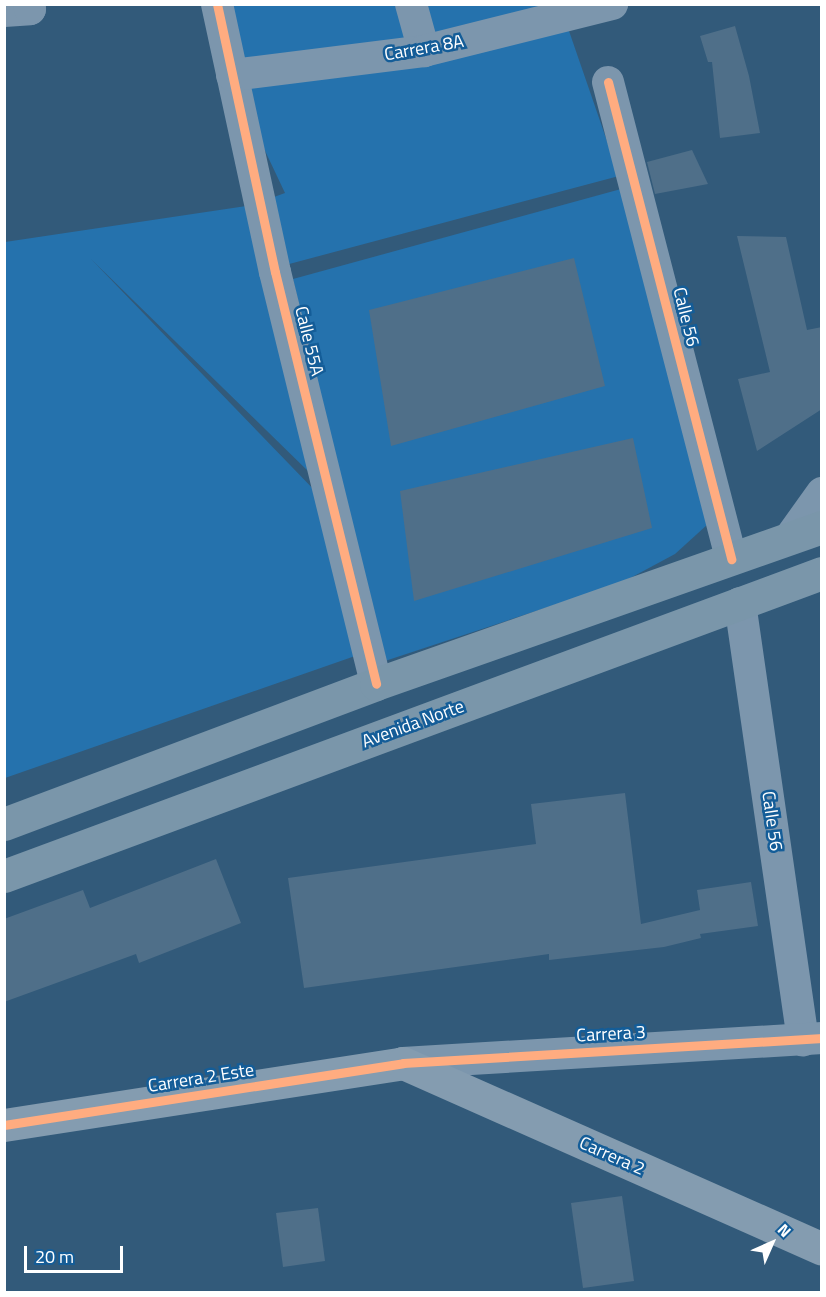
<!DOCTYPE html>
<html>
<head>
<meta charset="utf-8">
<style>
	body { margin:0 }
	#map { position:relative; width:826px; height:1297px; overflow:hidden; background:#325a7a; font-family:"Titillium Web",sans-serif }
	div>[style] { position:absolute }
	.green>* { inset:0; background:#2572ad }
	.building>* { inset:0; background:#4f6f89 }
	.street>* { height:32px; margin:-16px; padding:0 16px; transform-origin:16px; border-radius:16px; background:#7c96ad }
	.secondary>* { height:33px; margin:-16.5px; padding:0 16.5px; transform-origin:16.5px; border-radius:16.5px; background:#849cb0 }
	.primary>* { height:33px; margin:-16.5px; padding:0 16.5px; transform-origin:16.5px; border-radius:16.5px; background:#7a96aa }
	.cycleway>* { height:9px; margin:-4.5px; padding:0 4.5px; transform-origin:4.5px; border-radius:4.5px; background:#ffac80 }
	span { translate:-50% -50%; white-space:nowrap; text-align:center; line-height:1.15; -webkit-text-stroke:5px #145d98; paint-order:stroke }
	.street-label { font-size:18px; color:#fff }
	.frame { position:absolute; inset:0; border:6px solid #fff; pointer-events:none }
	.north { position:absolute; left:742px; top:1213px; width:60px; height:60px; -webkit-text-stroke:4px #145d98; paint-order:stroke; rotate:45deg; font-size:16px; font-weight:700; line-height:24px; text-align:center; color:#fff }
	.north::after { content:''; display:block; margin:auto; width:21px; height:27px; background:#fff; clip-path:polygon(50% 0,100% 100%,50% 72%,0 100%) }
	.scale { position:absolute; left:24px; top:1246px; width:99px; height:27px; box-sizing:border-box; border:3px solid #fff; border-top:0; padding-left:8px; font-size:18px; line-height:21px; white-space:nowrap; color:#fff; -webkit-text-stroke:4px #145d98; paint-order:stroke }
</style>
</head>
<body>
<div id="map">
	<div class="green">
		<i style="clip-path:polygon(221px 5px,594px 5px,568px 28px,619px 176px,278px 267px,263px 201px,285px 193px,241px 100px)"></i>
		<i style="clip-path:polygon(621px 189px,719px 514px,675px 554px,621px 583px,382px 662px,293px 279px)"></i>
		<i style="clip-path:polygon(253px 205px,311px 474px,91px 259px,320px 496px,358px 655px,5px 778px,5px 242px)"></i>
	</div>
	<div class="building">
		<i style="clip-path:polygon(735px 26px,749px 76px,760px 133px,720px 138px,712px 62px,708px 62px,700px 36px)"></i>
		<i style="clip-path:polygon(692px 150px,708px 184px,655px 194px,647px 162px)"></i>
		<i style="clip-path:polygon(737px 236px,786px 237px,807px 330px,822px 327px,822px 409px,757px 451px,738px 379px,770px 372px)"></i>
		<i style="clip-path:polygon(574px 258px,605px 386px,391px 446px,369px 310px)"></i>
		<i style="clip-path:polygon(633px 438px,652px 528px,414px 601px,400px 491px)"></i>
		<i style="clip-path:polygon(625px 793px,641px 924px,700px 910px,697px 890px,751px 882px,758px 926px,700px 934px,701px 938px,664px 947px,549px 960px,549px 954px,304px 988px,288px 878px,536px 844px,531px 804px)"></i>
		<i style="clip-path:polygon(216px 859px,241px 923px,139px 963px,136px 954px,4px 1002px,4px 919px,83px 890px,90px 908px)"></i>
		<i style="clip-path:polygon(622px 1196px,634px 1281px,583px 1288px,571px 1203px)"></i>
		<i style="clip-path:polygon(318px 1208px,325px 1261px,283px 1267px,276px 1213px)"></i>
	</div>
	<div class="street">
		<i style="left:217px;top:4px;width:274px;rotate:77.8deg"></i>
		<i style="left:275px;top:272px;width:424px;rotate:76.2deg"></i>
		<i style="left:411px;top:4px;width:49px;rotate:74.5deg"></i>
		<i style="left:4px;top:11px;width:26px;rotate:-4deg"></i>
		<i style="left:30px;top:9px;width:5px;rotate:-101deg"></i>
		<i style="left:232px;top:75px;width:193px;rotate:-7.1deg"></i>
		<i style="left:424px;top:51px;width:194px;rotate:-14deg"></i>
		<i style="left:608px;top:82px;width:493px;rotate:75.5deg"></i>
		<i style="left:789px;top:539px;width:57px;rotate:-54.3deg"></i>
		<i style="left:740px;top:603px;width:442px;rotate:81.8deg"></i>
		<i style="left:403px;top:1063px;width:420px;rotate:-3.4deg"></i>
	</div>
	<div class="secondary">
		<i style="left:4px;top:1125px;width:404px;rotate:-8.8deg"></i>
		<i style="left:403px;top:1063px;width:458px;rotate:23.9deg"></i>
	</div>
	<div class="primary">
		<i style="left:4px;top:824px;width:397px;rotate:-20.6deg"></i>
		<i style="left:376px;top:684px;width:473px;rotate:-19.4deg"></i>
		<i style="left:4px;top:876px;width:872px;rotate:-20.33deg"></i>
	</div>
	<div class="cycleway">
		<i style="left:217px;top:4px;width:274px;rotate:77.8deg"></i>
		<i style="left:275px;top:272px;width:424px;rotate:76.2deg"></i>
		<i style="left:608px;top:82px;width:493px;rotate:75.5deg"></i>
		<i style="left:4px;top:1125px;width:404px;rotate:-8.8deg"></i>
		<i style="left:403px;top:1063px;width:420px;rotate:-3.4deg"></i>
	</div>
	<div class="street-label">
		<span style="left:424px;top:48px;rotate:-10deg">Carrera 8A</span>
		<span style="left:686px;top:317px;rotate:76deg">Calle 56</span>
		<span style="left:309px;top:341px;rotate:76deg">Calle 55A</span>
		<span style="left:413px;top:724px;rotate:-20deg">Avenida Norte</span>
		<span style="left:772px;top:821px;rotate:82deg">Calle 56</span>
		<span style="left:611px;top:1034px;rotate:-3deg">Carrera 3</span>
		<span style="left:201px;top:1078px;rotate:-9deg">Carrera 2 Este</span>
		<span style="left:612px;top:1156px;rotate:24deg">Carrera 2</span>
	</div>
	<div class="frame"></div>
	<div class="north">N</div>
	<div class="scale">20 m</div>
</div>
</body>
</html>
